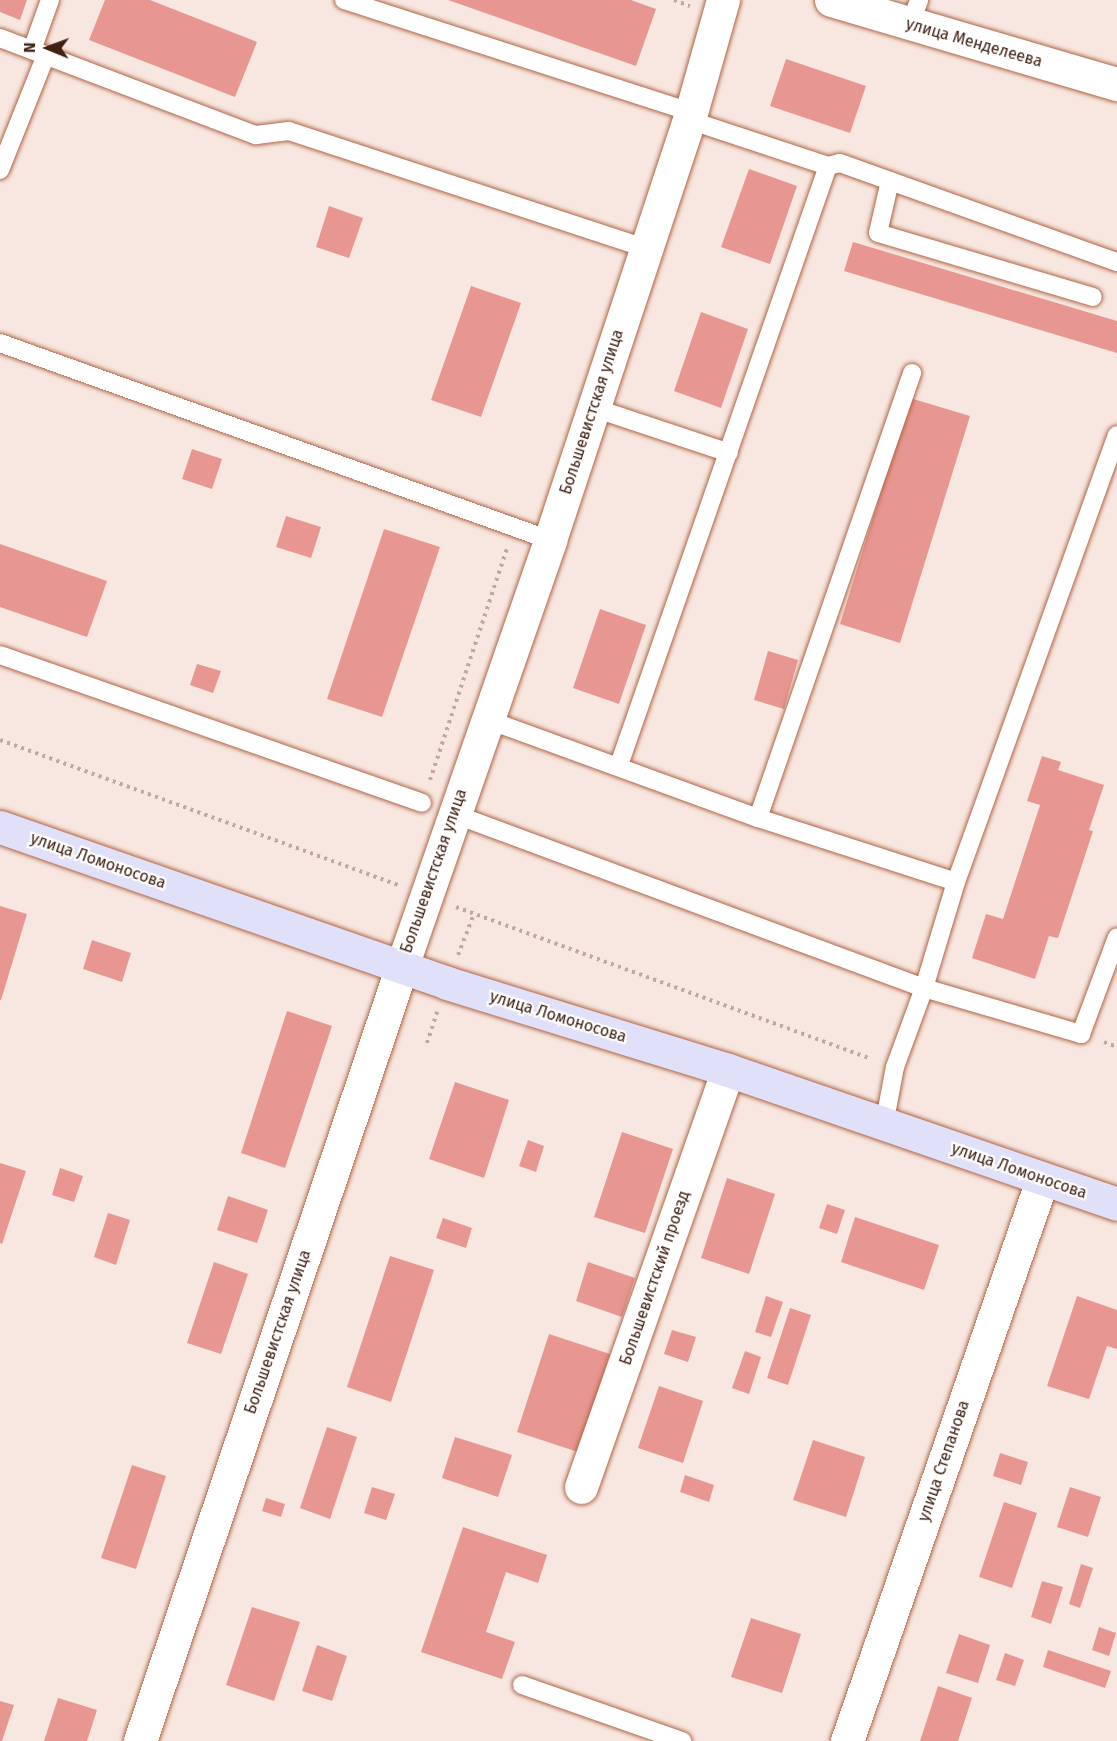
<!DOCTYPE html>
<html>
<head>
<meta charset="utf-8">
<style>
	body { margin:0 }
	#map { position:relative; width:1117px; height:1741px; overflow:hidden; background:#f8e7e0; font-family:"Fira Sans",sans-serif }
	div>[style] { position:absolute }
	.building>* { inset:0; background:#e89691 }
	.path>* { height:4px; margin-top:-2px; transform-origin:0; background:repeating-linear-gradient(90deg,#bea89f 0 3px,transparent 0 7.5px) }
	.roads { filter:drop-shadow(0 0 2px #af6545) drop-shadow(0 0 2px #af6545) }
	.lane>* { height:18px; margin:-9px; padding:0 9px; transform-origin:9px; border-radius:9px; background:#fff }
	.street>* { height:33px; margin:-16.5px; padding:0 16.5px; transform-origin:16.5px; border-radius:16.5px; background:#fff }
	.secondary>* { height:33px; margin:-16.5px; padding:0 16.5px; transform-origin:16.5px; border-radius:16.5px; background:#e0e0f9 }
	span { translate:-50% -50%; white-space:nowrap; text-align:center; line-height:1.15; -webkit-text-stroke:4.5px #fff; paint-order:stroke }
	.street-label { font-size:16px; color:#402114 }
	.north { position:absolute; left:18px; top:18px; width:60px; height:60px; -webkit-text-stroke:4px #fff; paint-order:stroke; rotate:271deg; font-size:16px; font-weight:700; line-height:24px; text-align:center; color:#402114 }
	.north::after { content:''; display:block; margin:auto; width:21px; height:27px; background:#402114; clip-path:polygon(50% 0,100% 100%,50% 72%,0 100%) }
</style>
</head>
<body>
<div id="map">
	<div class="building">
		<i style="clip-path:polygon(0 0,27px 0,20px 20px,0 12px)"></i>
		<i style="clip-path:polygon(105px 0,150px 0,257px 42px,235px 97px,89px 40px)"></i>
		<i style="clip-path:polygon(448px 0,631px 0,656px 9px,636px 66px)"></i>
		<i style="clip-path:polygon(786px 59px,866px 86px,850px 133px,770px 106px)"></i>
		<i style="clip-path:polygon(749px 169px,797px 186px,770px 264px,721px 247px)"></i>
		<i style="clip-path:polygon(329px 206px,363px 218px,349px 258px,316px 247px)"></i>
		<i style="clip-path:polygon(853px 242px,1117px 321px,1117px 353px,844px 271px)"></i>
		<i style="clip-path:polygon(471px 286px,521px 303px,481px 417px,431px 400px)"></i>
		<i style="clip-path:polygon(701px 312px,748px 329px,721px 408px,674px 391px)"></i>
		<i style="clip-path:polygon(910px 398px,970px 416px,900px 643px,840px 624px)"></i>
		<i style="clip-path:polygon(192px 449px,222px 459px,212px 489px,182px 479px)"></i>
		<i style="clip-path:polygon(286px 516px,321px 527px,311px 558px,276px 547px)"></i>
		<i style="clip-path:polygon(384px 529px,440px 547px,382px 717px,327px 699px)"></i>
		<i style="clip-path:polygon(0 544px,107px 581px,87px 637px,0 607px)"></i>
		<i style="clip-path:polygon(600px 609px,646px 625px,619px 704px,573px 688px)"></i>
		<i style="clip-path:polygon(768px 651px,798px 660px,784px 709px,754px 700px)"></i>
		<i style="clip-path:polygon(197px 664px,221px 671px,213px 693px,190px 685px)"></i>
		<i style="clip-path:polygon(1042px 756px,1061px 762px,1058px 770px,1104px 785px,1089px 830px,1093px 831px,1058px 938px,1049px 936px,1035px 979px,972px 958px,986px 914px,1003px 919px,1040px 805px,1027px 801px)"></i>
		<i style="clip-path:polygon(0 906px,27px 914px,1px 1000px,0 1000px)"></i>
		<i style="clip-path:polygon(92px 940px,131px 953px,122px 982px,83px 969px)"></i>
		<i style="clip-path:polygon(287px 1011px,332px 1026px,285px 1168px,241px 1153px)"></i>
		<i style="clip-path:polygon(455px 1082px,509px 1100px,484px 1178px,429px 1159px)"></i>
		<i style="clip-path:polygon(622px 1132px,673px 1149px,645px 1233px,594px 1217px)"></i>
		<i style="clip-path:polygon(528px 1140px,544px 1146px,536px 1172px,519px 1166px)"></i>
		<i style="clip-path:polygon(0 1163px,26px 1171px,2px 1244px,0 1243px)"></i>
		<i style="clip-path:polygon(60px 1168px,83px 1176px,74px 1202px,52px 1195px)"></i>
		<i style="clip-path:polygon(727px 1178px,775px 1194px,749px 1274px,701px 1258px)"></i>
		<i style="clip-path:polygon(228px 1196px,268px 1210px,257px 1243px,217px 1230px)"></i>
		<i style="clip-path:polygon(827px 1204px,845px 1210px,837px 1234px,819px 1228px)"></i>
		<i style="clip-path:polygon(108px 1213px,130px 1220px,116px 1265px,94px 1257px)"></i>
		<i style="clip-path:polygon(855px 1217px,939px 1245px,924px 1290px,841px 1262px)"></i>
		<i style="clip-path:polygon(443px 1218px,472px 1228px,466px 1248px,436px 1238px)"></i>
		<i style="clip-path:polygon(390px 1256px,434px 1270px,391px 1402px,347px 1387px)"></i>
		<i style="clip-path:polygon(214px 1262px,248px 1274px,221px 1354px,187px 1343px)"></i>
		<i style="clip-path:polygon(588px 1262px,635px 1278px,622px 1317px,576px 1301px)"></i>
		<i style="clip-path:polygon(766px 1296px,783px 1302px,771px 1337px,755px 1332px)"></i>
		<i style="clip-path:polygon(1077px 1296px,1117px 1310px,1117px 1349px,1107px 1346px,1089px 1399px,1047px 1386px)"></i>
		<i style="clip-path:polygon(790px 1308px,811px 1315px,788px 1385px,767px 1378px)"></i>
		<i style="clip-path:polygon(672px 1330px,696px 1337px,688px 1362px,664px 1354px)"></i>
		<i style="clip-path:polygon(549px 1334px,610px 1354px,578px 1452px,517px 1432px)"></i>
		<i style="clip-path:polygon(745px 1351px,761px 1357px,749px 1394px,732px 1388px)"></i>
		<i style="clip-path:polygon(659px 1386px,703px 1401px,683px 1463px,638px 1448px)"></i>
		<i style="clip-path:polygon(327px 1427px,357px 1437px,330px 1519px,300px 1508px)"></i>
		<i style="clip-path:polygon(455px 1437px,512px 1455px,498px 1497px,442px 1478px)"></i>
		<i style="clip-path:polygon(813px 1440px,865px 1457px,846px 1517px,793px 1500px)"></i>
		<i style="clip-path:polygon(1000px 1453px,1028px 1462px,1021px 1485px,993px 1476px)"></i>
		<i style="clip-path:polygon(132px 1465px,166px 1476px,136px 1569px,101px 1558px)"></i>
		<i style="clip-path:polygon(685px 1475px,714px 1485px,709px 1502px,680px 1492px)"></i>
		<i style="clip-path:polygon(372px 1487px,395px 1494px,386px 1520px,364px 1513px)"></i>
		<i style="clip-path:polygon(1070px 1487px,1101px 1497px,1088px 1537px,1057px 1527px)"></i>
		<i style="clip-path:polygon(266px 1498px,285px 1504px,281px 1517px,262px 1511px)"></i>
		<i style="clip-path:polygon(1004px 1502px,1037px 1513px,1012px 1588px,979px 1577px)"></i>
		<i style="clip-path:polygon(463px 1527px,547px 1555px,538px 1583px,506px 1572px,486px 1632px,515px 1642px,502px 1679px,421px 1652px)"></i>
		<i style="clip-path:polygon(1081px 1564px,1093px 1568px,1080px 1608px,1069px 1604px)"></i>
		<i style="clip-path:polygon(1042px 1581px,1063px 1587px,1051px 1624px,1031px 1617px)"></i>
		<i style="clip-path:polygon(252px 1607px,300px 1622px,274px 1701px,226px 1685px)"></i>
		<i style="clip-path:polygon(751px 1618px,801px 1634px,782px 1693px,731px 1677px)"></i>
		<i style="clip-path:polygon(1099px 1627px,1116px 1633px,1109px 1656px,1092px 1650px)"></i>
		<i style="clip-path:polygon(959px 1634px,990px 1645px,978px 1683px,946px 1673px)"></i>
		<i style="clip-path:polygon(317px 1645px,347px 1656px,332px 1701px,302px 1691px)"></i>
		<i style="clip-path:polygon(1048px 1650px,1111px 1671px,1105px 1688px,1043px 1667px)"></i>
		<i style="clip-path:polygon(1005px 1653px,1024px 1660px,1015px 1686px,996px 1680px)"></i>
		<i style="clip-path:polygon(938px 1686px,972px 1698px,958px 1741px,920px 1741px)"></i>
		<i style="clip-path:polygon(58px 1698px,97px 1710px,87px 1741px,44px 1741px)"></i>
		<i style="clip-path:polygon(0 1701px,14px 1705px,2px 1741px,0 1741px)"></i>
	</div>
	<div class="path">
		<i style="left:674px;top:0;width:17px;rotate:21deg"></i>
		<i style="left:0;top:740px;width:424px;rotate:20deg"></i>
		<i style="left:430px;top:780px;width:244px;rotate:-71.6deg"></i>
		<i style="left:456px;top:907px;width:442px;rotate:20.1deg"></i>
		<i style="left:458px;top:955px;width:44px;rotate:-68.7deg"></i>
		<i style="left:1104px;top:1042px;width:14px;rotate:21deg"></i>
		<i style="left:427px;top:1043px;width:33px;rotate:-72deg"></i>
	</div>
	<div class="roads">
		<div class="lane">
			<i style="left:344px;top:0;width:365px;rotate:17.9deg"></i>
			<i style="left:910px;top:25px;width:27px;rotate:-70deg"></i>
			<i style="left:0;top:38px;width:274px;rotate:20.8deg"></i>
			<i style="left:256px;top:135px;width:33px;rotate:-7deg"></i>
			<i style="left:289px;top:131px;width:377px;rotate:18.2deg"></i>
			<i style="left:32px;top:50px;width:53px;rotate:-70.2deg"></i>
			<i style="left:689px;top:120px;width:146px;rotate:18.3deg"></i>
			<i style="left:828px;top:166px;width:12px;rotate:-14deg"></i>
			<i style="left:840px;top:163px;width:294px;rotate:19.7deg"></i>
			<i style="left:0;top:170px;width:124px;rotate:-68.2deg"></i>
			<i style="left:890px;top:181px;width:53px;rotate:103deg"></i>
			<i style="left:878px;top:233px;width:224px;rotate:16.6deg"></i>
			<i style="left:0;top:343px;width:584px;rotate:19.71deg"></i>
			<i style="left:594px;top:408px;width:142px;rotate:18.4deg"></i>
			<i style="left:0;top:655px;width:447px;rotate:19.3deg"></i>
			<i style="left:486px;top:719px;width:289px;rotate:20deg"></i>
			<i style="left:758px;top:818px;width:208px;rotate:17.9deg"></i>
			<i style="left:619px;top:765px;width:634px;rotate:-70.77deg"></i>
			<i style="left:454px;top:814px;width:501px;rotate:20.32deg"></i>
			<i style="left:924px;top:988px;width:164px;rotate:16.3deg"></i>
			<i style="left:1081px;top:1034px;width:103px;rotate:-69.6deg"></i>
			<i style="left:758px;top:818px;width:471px;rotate:-70.9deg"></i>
			<i style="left:884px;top:1125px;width:59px;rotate:-79.3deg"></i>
			<i style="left:895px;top:1067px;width:84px;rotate:-69.8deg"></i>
			<i style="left:924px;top:988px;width:111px;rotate:-73.2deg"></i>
			<i style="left:956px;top:882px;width:475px;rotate:-70.2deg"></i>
			<i style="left:522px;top:1685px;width:170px;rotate:19.3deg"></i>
		</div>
		<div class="street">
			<i style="left:831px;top:0;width:298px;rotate:16.4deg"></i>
			<i style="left:581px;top:1487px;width:442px;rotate:-70.6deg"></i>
			<i style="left:140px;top:1741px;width:818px;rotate:-71.32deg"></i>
			<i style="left:402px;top:966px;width:451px;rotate:-70.8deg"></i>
			<i style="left:550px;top:540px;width:442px;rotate:-71.7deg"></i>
			<i style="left:689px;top:120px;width:125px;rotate:-74.2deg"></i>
			<i style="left:847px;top:1741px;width:594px;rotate:-70.83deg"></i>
		</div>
		<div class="secondary">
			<i style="left:0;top:827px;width:473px;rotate:19.2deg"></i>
			<i style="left:447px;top:983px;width:294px;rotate:17.2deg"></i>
			<i style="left:728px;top:1070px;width:411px;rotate:19deg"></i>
		</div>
	</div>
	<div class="street-label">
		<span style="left:974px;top:43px;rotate:16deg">улица Менделеева</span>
		<span style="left:592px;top:412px;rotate:-72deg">Большевистская улица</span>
		<span style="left:98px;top:861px;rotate:19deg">улица Ломоносова</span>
		<span style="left:434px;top:871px;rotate:-71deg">Большевистская улица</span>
		<span style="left:558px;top:1017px;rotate:17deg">улица Ломоносова</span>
		<span style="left:1019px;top:1171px;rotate:19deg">улица Ломоносова</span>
		<span style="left:655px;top:1278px;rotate:-71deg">Большевистский проезд</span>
		<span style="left:278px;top:1332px;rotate:-71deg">Большевистская улица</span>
		<span style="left:944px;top:1461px;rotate:-71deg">улица Степанова</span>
	</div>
	<div class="north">N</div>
</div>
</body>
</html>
